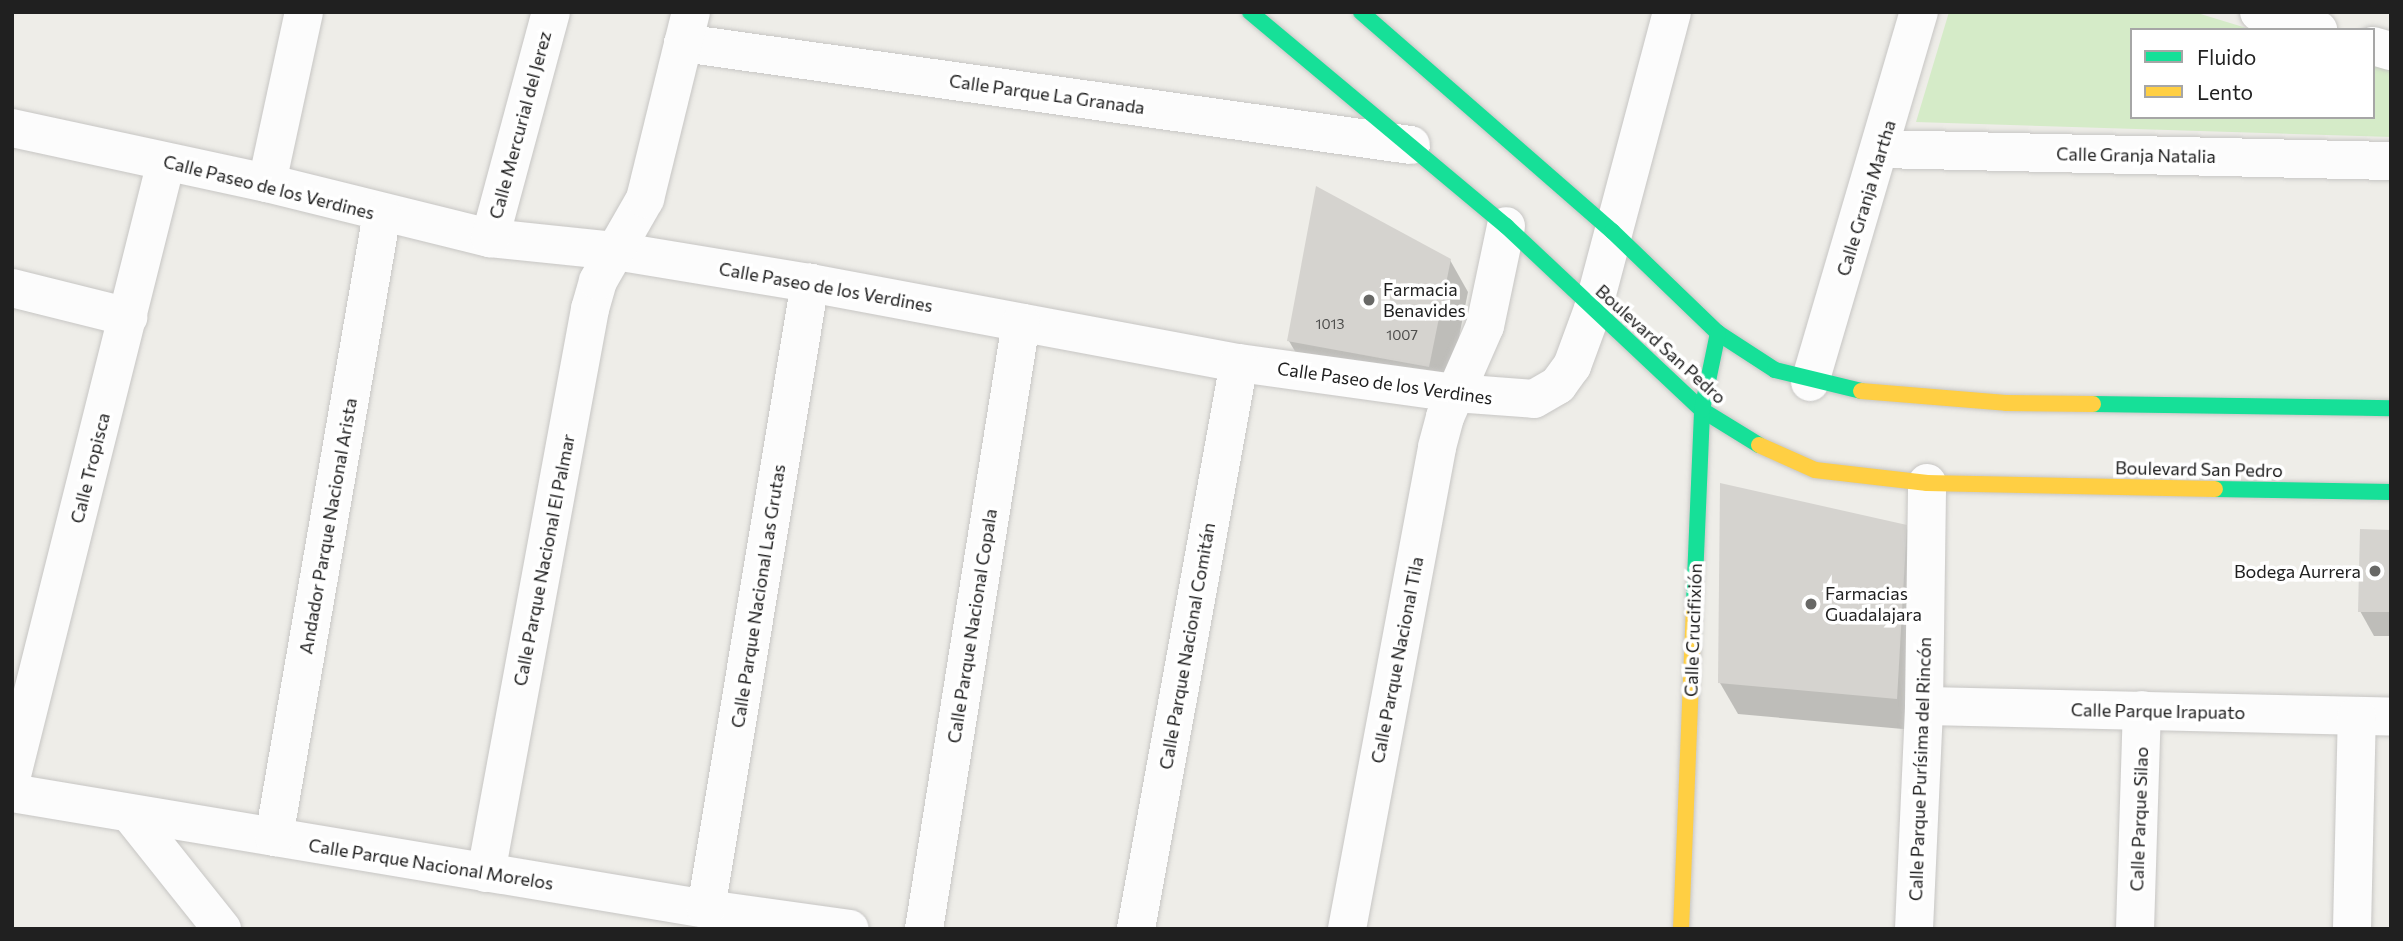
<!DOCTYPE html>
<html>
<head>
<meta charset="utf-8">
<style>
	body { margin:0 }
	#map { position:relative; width:2403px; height:941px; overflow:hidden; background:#eeede8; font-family:Commissioner,sans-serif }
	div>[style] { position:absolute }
	.grass>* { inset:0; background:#d5ebc8 }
	.shadow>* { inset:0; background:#0003 }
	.building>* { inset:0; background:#d5d3cf }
	.roads { filter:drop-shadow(0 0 2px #c7c6c4) drop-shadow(0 0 2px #c7c6c4) }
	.street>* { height:38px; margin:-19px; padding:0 19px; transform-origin:19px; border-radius:19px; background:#fcfcfc }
	.fast>* { height:16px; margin:-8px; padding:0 8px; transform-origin:8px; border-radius:8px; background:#16e098 }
	.slow>* { height:16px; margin:-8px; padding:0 8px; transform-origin:8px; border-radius:8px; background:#ffcf43 }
	.dots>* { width:19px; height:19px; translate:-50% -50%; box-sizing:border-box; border:4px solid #fff; border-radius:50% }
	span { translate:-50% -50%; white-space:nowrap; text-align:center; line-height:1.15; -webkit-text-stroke:7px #fff; paint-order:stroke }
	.number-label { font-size:14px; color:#4d4d4c }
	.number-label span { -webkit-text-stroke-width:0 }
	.street-label { font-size:18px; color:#202020 }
	.poi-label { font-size:18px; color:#202020 }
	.left { translate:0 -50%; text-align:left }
	.right { translate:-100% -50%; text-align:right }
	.frame { position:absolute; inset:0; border:14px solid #202020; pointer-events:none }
	.legend { position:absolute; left:2130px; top:28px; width:245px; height:91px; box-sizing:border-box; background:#fff; border:2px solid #a6a6a6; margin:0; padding:9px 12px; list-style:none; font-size:21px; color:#202020 }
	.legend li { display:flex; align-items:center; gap:14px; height:35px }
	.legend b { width:35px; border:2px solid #a6a6a6 }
</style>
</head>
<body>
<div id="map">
	<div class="grass">
		<i style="clip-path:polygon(1949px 12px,2194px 12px,2253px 30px,2132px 30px,2132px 117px,2373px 117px,2373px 65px,2391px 70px,2391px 137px,1916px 122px)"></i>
	</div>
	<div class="shadow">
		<i style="clip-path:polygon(1450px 260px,1468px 292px,1447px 397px,1307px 372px,1289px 341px)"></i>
		<i style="clip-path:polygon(1906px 527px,1924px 558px,1914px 730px,1738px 714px,1720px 683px)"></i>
		<i style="clip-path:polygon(2391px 531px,2391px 636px,2374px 636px,2360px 611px)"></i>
	</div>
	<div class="building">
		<i style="clip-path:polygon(1316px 186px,1451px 259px,1429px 367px,1287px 341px)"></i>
		<i style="clip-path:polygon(1720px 483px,1907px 525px,1897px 699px,1718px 683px)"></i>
		<i style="clip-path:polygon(2360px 529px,2391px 530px,2391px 612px,2358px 612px)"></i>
	</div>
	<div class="roads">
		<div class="street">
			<i style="left:2259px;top:12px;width:62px;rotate:17deg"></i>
			<i style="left:683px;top:43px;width:735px;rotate:7.98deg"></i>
			<i style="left:2373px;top:46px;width:19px;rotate:16deg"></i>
			<i style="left:12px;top:128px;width:261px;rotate:12.2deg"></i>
			<i style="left:267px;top:183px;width:230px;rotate:13.9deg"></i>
			<i style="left:490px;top:238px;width:127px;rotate:5.9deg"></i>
			<i style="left:616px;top:251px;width:197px;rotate:9.4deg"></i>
			<i style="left:810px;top:283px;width:436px;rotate:10.6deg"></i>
			<i style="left:1239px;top:363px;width:218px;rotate:7.9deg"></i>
			<i style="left:1455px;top:393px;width:79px;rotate:4.3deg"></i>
			<i style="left:1534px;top:399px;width:28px;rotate:-30deg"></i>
			<i style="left:1558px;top:385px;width:24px;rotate:-54deg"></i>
			<i style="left:1572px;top:366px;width:61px;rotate:-69.8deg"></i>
			<i style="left:1593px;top:309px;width:307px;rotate:-75.1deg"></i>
			<i style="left:1881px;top:149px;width:510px;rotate:1.35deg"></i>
			<i style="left:267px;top:183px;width:175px;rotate:-77.8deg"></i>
			<i style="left:490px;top:238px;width:234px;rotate:-74.9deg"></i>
			<i style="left:12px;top:288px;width:120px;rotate:14deg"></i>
			<i style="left:1810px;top:382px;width:386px;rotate:-73.6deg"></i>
			<i style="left:1924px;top:706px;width:467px;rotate:1.3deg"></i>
			<i style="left:12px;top:775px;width:632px;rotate:-75.9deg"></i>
			<i style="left:12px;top:793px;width:704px;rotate:9.49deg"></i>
			<i style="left:706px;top:909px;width:145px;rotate:7.9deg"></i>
			<i style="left:131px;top:815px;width:146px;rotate:51.4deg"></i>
			<i style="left:274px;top:837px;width:632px;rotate:-80.17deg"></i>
			<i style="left:486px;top:873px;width:574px;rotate:-79.55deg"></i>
			<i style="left:590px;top:309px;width:29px;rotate:-74deg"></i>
			<i style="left:598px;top:281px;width:95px;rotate:-60.2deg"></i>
			<i style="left:645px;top:199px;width:193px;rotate:-76.2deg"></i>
			<i style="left:706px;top:909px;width:635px;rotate:-80.57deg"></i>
			<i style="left:924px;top:929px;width:614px;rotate:-80.91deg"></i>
			<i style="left:1136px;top:929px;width:575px;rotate:-79.69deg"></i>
			<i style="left:1347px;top:929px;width:490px;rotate:-79.4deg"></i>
			<i style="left:1437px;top:447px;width:31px;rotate:-75deg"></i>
			<i style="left:1445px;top:417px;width:99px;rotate:-66.3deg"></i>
			<i style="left:1485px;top:326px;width:102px;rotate:-78.1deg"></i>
			<i style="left:1914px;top:929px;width:223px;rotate:-87.4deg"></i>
			<i style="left:1924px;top:706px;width:223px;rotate:-89.2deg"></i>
			<i style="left:2135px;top:929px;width:219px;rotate:-88.2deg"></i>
			<i style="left:2352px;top:929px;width:213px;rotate:-88.7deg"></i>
		</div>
		<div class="fast">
			<i style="left:1250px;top:12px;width:334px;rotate:39.9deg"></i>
			<i style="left:1506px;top:226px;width:269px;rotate:43.2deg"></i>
			<i style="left:1702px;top:410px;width:67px;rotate:31.6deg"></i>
			<i style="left:1361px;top:12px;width:333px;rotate:41.1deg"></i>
			<i style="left:1612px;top:231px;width:147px;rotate:43.9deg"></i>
			<i style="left:1718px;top:333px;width:68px;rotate:33deg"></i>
			<i style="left:1775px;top:370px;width:89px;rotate:13.7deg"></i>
			<i style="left:2093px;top:404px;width:298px;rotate:0.8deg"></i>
			<i style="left:2215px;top:489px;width:176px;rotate:1deg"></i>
			<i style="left:1694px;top:603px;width:193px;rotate:-87.6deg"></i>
			<i style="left:1702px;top:410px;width:79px;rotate:-78.3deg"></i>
		</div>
		<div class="slow">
			<i style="left:1861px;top:391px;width:145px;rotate:4.7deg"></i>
			<i style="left:2006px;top:403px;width:87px;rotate:0.7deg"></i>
			<i style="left:1759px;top:445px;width:61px;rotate:24.1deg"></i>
			<i style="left:1815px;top:470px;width:113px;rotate:6.6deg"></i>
			<i style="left:1927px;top:483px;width:288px;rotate:1.2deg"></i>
			<i style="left:1681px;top:929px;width:326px;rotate:-87.7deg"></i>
		</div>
	</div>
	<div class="dots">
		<i style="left:1369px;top:300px;background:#686866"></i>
		<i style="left:2375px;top:571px;background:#686866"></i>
		<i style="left:1811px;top:604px;background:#686866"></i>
	</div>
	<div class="number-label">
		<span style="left:1330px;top:324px">1013</span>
		<span style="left:1402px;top:335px">1007</span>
	</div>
	<div class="street-label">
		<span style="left:1047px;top:94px;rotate:8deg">Calle Parque La Granada</span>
		<span style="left:520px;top:125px;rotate:-75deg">Calle Mercurial del Jerez</span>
		<span style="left:2136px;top:155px;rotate:1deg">Calle Granja Natalia</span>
		<span style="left:269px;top:187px;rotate:14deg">Calle Paseo de los Verdines</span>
		<span style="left:1866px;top:198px;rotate:-73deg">Calle Granja Martha</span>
		<span style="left:826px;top:287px;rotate:10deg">Calle Paseo de los Verdines</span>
		<span style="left:1661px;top:344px;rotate:42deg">Boulevard San Pedro</span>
		<span style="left:1385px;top:383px;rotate:8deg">Calle Paseo de los Verdines</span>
		<span style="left:90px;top:468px;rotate:-76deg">Calle Tropisca</span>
		<span style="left:2199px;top:469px;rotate:1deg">Boulevard San Pedro</span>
		<span style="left:328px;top:526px;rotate:-80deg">Andador Parque Nacional Arista</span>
		<span style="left:544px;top:560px;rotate:-79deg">Calle Parque Nacional El Palmar</span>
		<span style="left:758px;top:596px;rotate:-81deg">Calle Parque Nacional Las Grutas</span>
		<span style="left:972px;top:626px;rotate:-81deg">Calle Parque Nacional Copala</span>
		<span style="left:1693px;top:630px;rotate:-88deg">Calle Crucifixión</span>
		<span style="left:1187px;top:646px;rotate:-80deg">Calle Parque Nacional Comitán</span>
		<span style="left:1397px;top:660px;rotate:-79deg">Calle Parque Nacional Tila</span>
		<span style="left:2158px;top:711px;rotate:1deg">Calle Parque Irapuato</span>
		<span style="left:1920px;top:769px;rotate:-88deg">Calle Parque Purísima del Rincón</span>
		<span style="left:2139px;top:819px;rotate:-88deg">Calle Parque Silao</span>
		<span style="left:431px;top:864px;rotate:9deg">Calle Parque Nacional Morelos</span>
	</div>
	<div class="poi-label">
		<span class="left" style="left:1383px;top:300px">Farmacia<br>Benavides</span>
		<span class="right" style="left:2361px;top:571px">Bodega Aurrera</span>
		<span class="left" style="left:1825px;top:604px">Farmacias<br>Guadalajara</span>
	</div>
	<div class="frame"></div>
	<ul class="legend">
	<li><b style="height:9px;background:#16e098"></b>Fluido</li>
	<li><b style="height:9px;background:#ffcf43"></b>Lento</li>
	</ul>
</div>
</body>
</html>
